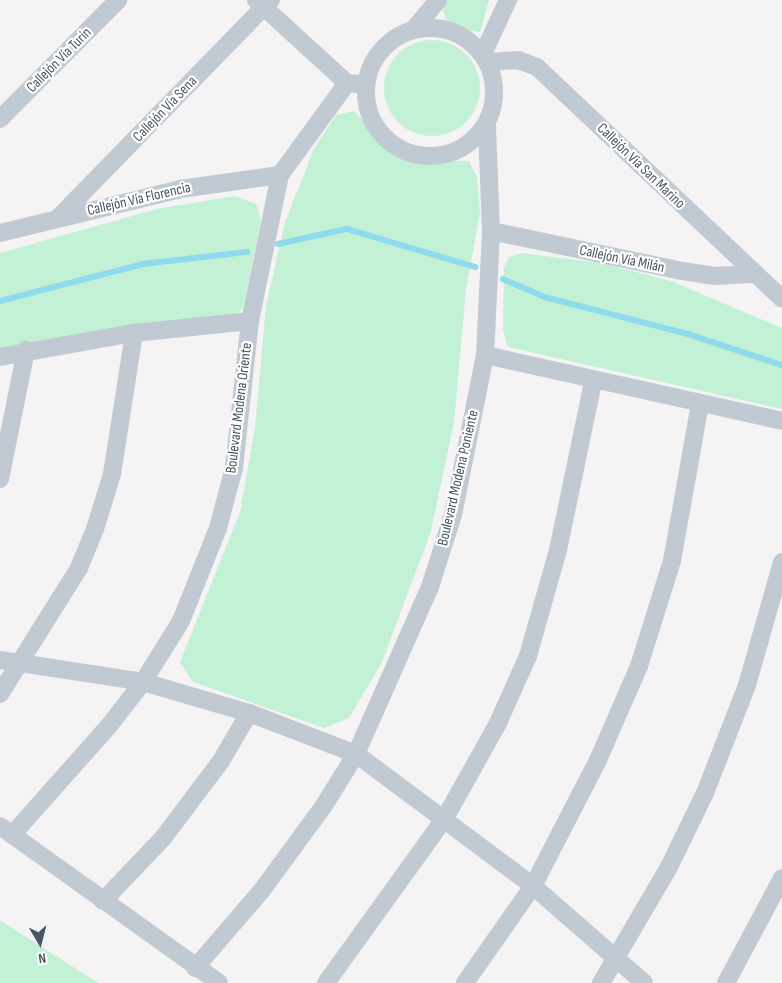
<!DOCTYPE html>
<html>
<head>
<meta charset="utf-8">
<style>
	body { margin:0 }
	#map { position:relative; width:782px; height:983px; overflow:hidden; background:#f5f3f3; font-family:"Sofia Sans Condensed",sans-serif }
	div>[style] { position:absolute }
	.green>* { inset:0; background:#c3f1d5 }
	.round { border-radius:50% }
	.stream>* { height:5.5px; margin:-2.75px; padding:0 2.75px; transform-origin:2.75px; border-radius:2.75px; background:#90daee }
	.street>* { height:18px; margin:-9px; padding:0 9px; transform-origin:9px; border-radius:9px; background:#c1cad2 }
	.street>.ring { margin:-9px; padding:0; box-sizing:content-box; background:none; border:18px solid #c1cad2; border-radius:50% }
	span { translate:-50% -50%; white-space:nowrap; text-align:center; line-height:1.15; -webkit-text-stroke:4.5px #fff; paint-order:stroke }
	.street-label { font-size:15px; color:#4a5661 }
	.north { position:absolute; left:15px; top:918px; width:50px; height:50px; -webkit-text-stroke:4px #fff; paint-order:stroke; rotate:172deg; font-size:14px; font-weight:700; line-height:20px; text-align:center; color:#4a5661 }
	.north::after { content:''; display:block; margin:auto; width:18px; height:22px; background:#4a5661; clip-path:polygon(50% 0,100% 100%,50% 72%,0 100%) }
</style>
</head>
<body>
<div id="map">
	<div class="green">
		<i style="clip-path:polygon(448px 0,489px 0,480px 32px,456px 28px,446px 20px,442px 6px)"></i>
		<i class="round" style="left:384px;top:40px;width:96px;height:96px"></i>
		<i style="clip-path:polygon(354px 111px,389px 150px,410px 160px,469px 161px,477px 177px,480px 212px,466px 290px,454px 422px,431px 531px,382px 662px,349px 718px,324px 728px,193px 682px,180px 662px,240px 512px,255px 428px,266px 306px,285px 222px,314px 149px,336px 115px)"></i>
		<i style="clip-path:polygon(235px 196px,256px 204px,261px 220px,243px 308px,232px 318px,134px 326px,0 349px,0 253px,157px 209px)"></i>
		<i style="clip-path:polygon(521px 253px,601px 263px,671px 281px,782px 328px,782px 409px,508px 347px,503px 331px,504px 267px,509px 257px)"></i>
		<i style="clip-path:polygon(0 920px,98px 983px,0 983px)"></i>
	</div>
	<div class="stream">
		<i style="left:278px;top:244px;width:71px;rotate:-12.3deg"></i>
		<i style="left:347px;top:229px;width:134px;rotate:16.5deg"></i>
		<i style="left:503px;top:279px;width:46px;rotate:23.2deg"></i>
		<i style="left:545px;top:297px;width:148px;rotate:14.5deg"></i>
		<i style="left:688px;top:334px;width:99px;rotate:18.3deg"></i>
		<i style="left:0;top:301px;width:148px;rotate:-14.5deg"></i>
		<i style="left:143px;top:264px;width:105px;rotate:-6.6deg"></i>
	</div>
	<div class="street">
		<i style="left:256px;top:0;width:123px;rotate:42.4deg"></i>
		<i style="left:347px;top:83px;width:10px;rotate:6deg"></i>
		<i class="ring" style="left:366px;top:28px;width:110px;height:110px"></i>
		<i style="left:413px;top:30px;width:39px;rotate:-50deg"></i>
		<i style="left:483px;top:54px;width:60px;rotate:-65.2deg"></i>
		<i style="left:489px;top:62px;width:29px;rotate:-4deg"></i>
		<i style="left:518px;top:60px;width:20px;rotate:20deg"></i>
		<i style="left:537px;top:67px;width:337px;rotate:43.4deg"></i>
		<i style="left:0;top:119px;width:168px;rotate:-45.2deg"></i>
		<i style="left:58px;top:218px;width:305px;rotate:-45.7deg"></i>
		<i style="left:491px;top:231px;width:196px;rotate:11.8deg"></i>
		<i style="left:683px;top:271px;width:32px;rotate:9deg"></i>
		<i style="left:715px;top:276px;width:38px;rotate:-3deg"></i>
		<i style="left:0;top:233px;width:185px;rotate:-13.7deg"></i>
		<i style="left:180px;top:189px;width:101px;rotate:-8deg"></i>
		<i style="left:485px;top:355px;width:304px;rotate:12.5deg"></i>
		<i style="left:0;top:357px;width:136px;rotate:-10.2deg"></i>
		<i style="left:134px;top:333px;width:117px;rotate:-5.9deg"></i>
		<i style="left:0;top:479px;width:132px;rotate:-78.6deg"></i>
		<i style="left:0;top:660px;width:145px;rotate:8.7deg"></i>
		<i style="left:143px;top:682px;width:110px;rotate:16.3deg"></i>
		<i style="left:249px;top:713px;width:115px;rotate:21deg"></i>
		<i style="left:356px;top:754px;width:221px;rotate:36.7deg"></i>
		<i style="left:533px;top:886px;width:147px;rotate:41.1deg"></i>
		<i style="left:0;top:694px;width:149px;rotate:-57.9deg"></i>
		<i style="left:79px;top:568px;width:42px;rotate:-67.7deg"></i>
		<i style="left:95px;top:529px;width:58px;rotate:-72.8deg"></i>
		<i style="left:112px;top:474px;width:143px;rotate:-81.1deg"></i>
		<i style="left:0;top:826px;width:269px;rotate:35.6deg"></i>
		<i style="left:12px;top:835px;width:144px;rotate:-48.4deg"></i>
		<i style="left:108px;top:727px;width:57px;rotate:-52.1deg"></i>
		<i style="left:143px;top:682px;width:72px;rotate:-58.1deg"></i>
		<i style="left:181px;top:621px;width:100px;rotate:-68.3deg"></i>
		<i style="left:218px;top:528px;width:62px;rotate:-75.1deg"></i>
		<i style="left:234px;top:468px;width:148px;rotate:-83.8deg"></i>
		<i style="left:250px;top:321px;width:149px;rotate:-78.4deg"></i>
		<i style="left:280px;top:175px;width:114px;rotate:-53.9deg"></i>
		<i style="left:103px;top:901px;width:87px;rotate:-46.4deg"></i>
		<i style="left:163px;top:838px;width:96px;rotate:-53deg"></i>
		<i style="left:221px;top:761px;width:56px;rotate:-59.7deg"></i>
		<i style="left:195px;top:968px;width:103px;rotate:-49.3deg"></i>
		<i style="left:262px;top:890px;width:103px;rotate:-53.7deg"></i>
		<i style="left:323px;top:807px;width:62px;rotate:-58.1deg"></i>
		<i style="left:356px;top:754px;width:183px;rotate:-66.1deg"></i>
		<i style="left:430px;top:587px;width:76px;rotate:-72.3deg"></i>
		<i style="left:453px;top:515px;width:163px;rotate:-78.7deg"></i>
		<i style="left:485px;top:355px;width:124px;rotate:-87.2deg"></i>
		<i style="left:491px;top:231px;width:106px;rotate:-92.2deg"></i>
		<i style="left:326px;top:983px;width:203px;rotate:-54.2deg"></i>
		<i style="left:445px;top:818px;width:109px;rotate:-60.8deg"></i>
		<i style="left:498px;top:723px;width:73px;rotate:-65.9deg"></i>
		<i style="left:528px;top:656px;width:110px;rotate:-74.2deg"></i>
		<i style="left:558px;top:550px;width:172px;rotate:-78.2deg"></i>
		<i style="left:465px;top:983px;width:118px;rotate:-55deg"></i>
		<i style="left:533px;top:886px;width:142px;rotate:-62.7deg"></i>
		<i style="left:598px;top:760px;width:103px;rotate:-66.4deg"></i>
		<i style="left:639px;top:666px;width:110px;rotate:-72.6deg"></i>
		<i style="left:672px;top:561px;width:159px;rotate:-79.9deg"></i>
		<i style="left:601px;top:983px;width:134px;rotate:-59.6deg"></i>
		<i style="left:669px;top:867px;width:82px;rotate:-64.1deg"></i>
		<i style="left:705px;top:793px;width:116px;rotate:-68.7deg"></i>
		<i style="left:747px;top:685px;width:128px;rotate:-74.1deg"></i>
		<i style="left:726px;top:983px;width:119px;rotate:-61.9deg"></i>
	</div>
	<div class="street-label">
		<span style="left:59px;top:60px;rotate:-45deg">Callejón Vía Turín</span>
		<span style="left:165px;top:109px;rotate:-46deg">Callejón Vía Sena</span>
		<span style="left:641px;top:166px;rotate:44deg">Callejón Via San Marino</span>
		<span style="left:139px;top:199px;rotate:-13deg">Callejón Vía Florencia</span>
		<span style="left:622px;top:259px;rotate:12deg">Callejón Vía Milán</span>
		<span style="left:239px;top:408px;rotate:-83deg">Boulevard Modena Oriente</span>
		<span style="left:458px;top:478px;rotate:-77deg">Boulevard Modena Poniente</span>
	</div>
	<div class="north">N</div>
</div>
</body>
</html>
